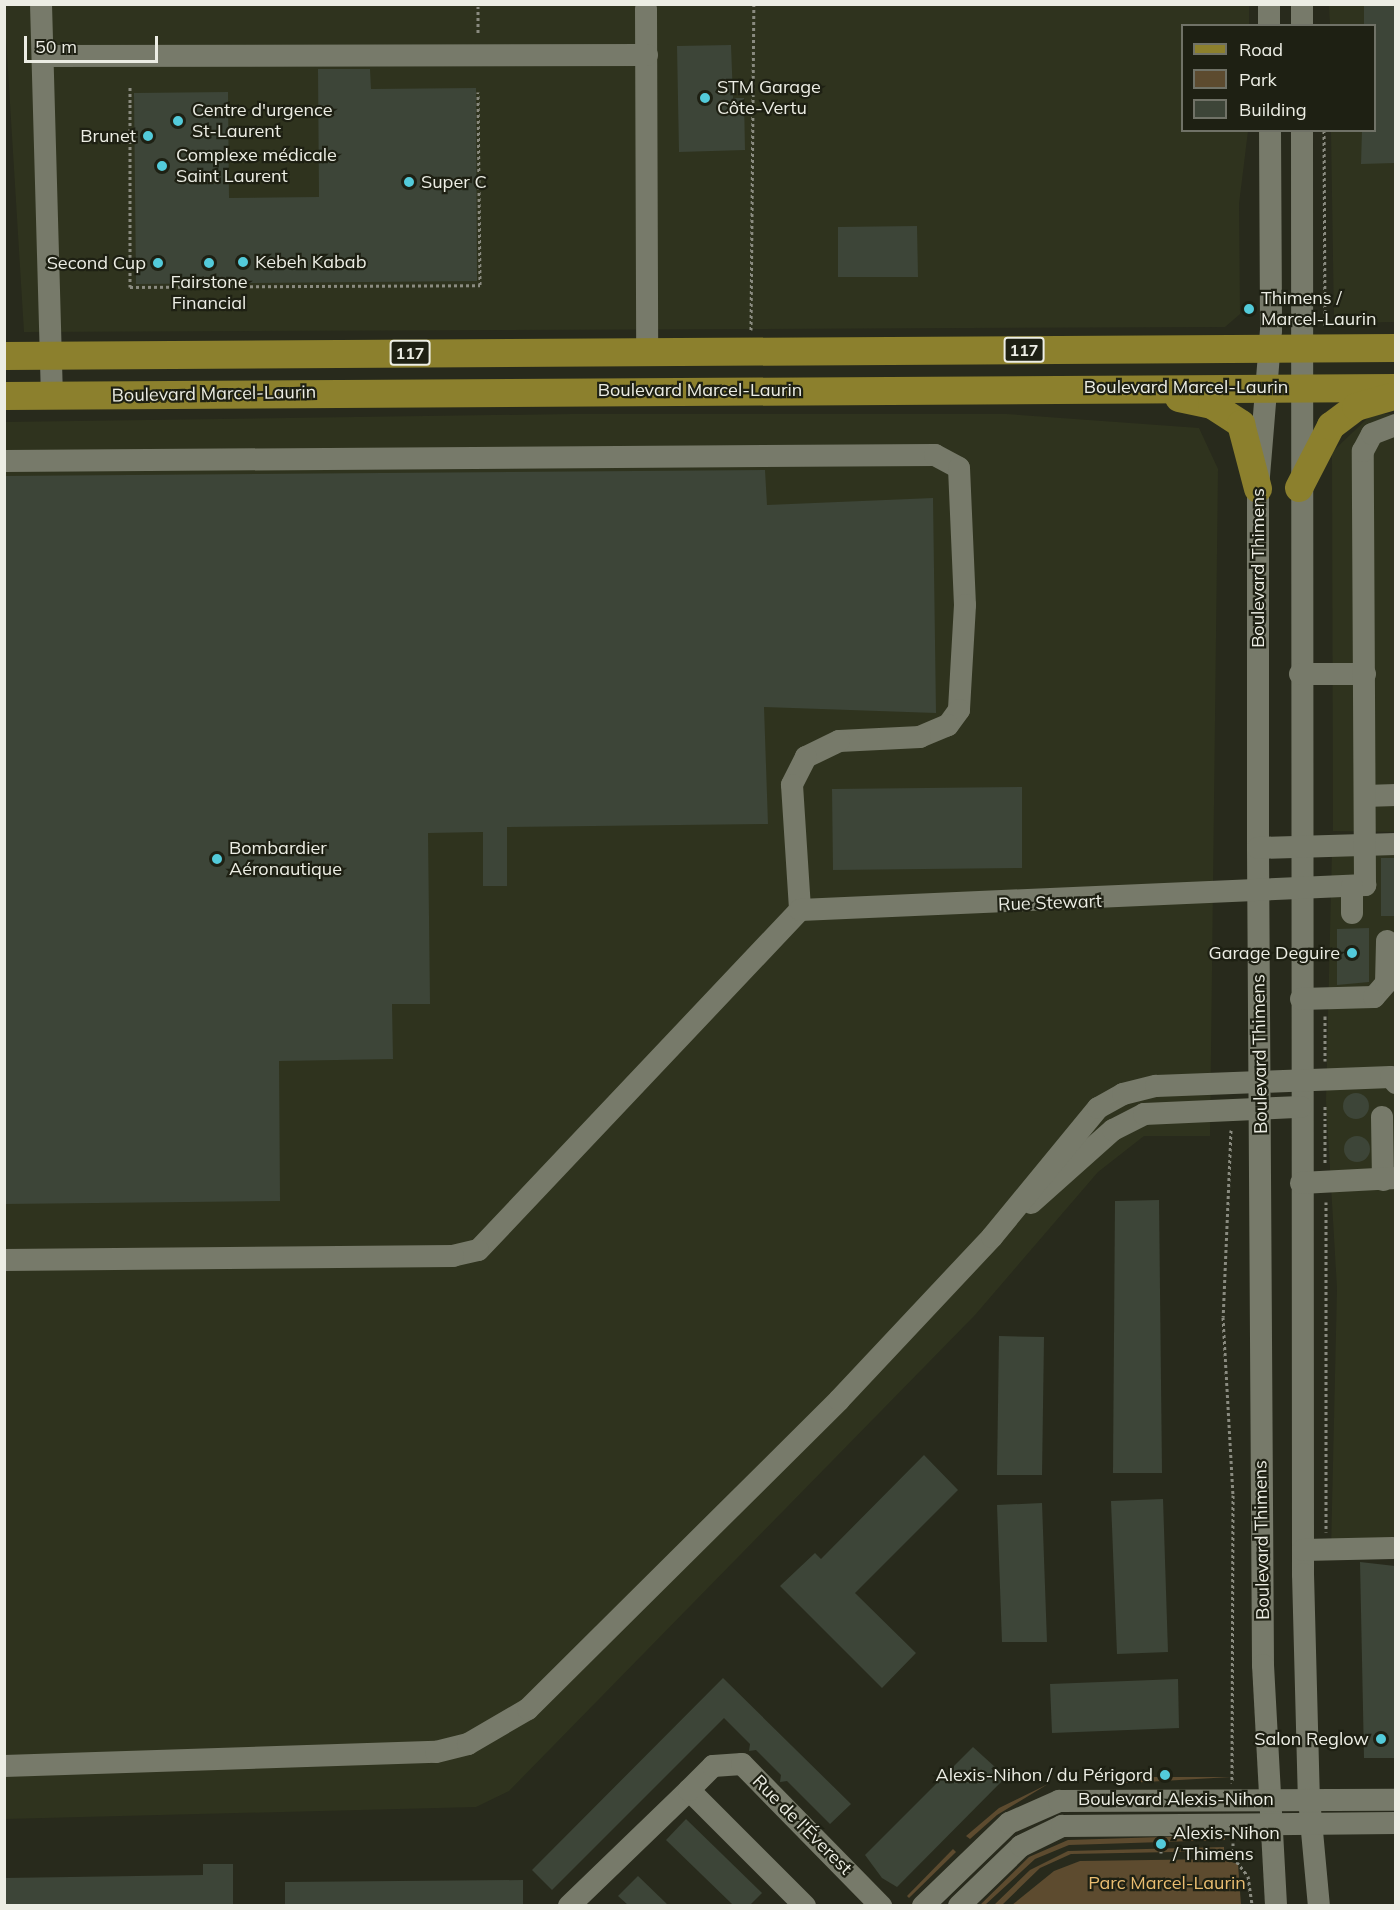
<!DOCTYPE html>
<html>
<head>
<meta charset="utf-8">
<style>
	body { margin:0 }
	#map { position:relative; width:1400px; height:1910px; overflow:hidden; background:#282a1c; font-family:Mulish,sans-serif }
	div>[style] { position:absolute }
	.built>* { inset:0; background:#2f331e }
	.green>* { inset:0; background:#5d4b2f }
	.building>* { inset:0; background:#3d4538 }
	.round { border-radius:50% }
	.path>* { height:3px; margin-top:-1.5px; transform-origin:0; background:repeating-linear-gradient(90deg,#8a8b80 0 3px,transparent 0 6px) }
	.minor>* { height:22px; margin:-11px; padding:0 11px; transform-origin:11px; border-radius:11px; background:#777a6a }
	.major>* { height:28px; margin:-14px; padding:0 14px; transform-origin:14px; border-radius:14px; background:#8c802d }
	.dots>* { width:16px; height:16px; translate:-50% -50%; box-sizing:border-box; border:3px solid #1e2013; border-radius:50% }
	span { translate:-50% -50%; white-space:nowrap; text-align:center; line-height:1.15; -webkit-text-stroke:4.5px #1e2013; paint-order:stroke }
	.shield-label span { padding:2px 4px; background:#1e2013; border:2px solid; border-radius:4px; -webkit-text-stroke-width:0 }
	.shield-label { font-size:16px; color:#ecede4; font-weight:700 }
	.poi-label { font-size:18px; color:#ecede4 }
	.left { translate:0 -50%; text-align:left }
	.right { translate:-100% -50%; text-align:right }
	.street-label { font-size:18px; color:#ecede4 }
	.park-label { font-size:18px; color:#eabd71 }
	.frame { position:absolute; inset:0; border:6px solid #ecede4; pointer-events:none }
	.legend { position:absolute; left:1181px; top:24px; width:195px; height:108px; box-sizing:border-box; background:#1e2013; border:2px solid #707267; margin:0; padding:8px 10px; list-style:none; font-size:18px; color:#ecede4 }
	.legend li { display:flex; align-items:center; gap:12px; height:30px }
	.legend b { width:30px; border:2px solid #707267 }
	.scale { position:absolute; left:24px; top:36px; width:134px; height:27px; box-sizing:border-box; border:3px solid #ecede4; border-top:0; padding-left:8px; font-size:18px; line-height:21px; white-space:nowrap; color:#ecede4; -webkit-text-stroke:4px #1e2013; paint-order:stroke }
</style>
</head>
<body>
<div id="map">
	<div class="built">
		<i style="clip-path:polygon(4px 5px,1249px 5px,1249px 25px,1182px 26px,1182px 130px,1248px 131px,1239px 204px,1240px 314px,1225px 327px,24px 332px)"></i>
		<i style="clip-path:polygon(1329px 5px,1395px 5px,1395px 322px,1334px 323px,1331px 131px,1374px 130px,1374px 26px,1330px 25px)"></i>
		<i style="clip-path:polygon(572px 414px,1006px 414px,1199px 428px,1218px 469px,1210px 1136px,1144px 1136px,1098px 1172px,975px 1315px,509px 1791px,476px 1807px,5px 1819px,4px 422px)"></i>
		<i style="clip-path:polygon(1372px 414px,1395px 414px,1395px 832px,1333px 831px,1332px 452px)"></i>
		<i style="clip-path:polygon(1395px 847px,1395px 1550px,1331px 1551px,1337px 1288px,1326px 1101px,1332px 849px)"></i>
	</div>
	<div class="green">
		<i style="clip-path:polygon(1099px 1777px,1231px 1777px,1128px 1783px)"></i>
		<i style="clip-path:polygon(1048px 1784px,997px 1815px,970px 1839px,966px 1836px,999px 1808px)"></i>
		<i style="clip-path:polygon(1225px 1835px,1225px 1840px,1069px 1845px,1035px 1859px,985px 1905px,979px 1906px,1029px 1857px,1068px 1840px)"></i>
		<i style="clip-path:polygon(1224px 1847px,1224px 1851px,1071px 1854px,1040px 1868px,1002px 1905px,994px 1905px,1030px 1870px,1068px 1851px)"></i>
		<i style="clip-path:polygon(953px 1849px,956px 1852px,909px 1898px,907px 1896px)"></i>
		<i style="clip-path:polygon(1221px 1859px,1238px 1864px,1241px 1905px,1012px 1905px,1054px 1871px,1080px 1861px)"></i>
	</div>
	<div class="building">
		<i style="clip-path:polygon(1364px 4px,1395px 4px,1395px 163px,1361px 164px,1362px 130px,1374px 130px,1374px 26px,1364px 26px)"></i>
		<i style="clip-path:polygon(731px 45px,733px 98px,744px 98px,745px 150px,679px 152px,677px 46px)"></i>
		<i style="clip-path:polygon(318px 69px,370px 69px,371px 89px,476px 88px,477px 281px,136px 284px,134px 93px,228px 92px,229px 198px,319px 197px)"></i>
		<i style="clip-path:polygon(917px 226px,918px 277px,838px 277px,838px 227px)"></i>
		<i style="clip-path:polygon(765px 470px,767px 505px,933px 498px,936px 713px,764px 707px,768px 824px,507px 827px,507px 886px,483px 886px,483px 832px,428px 833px,430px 1004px,392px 1004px,393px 1059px,279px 1061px,280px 1201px,4px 1204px,4px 476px)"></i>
		<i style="clip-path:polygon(1022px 787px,1022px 868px,833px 870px,832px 789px)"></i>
		<i style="clip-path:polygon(1381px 858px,1395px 858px,1395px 916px,1381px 916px)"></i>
		<i style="clip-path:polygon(1369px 928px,1369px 982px,1337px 985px,1337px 929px)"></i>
		<i class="round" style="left:1343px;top:1093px;width:26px;height:26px"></i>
		<i class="round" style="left:1344px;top:1136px;width:26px;height:26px"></i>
		<i style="clip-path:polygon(1159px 1200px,1162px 1473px,1113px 1473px,1115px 1201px)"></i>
		<i style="clip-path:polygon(999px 1336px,1044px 1337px,1042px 1475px,997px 1475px)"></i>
		<i style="clip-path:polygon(924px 1455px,958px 1490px,855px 1593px,916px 1653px,882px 1688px,780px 1586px,815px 1553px,821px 1559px)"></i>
		<i style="clip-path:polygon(1163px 1499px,1168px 1652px,1117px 1654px,1111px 1501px)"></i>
		<i style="clip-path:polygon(1042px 1503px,1047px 1642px,1002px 1642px,997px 1505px)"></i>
		<i style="clip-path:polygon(1360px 1562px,1395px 1566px,1395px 1758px,1364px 1758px)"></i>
		<i style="clip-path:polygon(723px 1678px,851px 1804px,830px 1824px,787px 1781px,780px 1782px,781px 1775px,756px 1750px,749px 1751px,750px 1744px,724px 1718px,552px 1890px,532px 1870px)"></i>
		<i style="clip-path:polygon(1178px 1679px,1179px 1728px,1052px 1733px,1050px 1684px)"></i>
		<i style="clip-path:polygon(973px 1747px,1006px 1777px,897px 1887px,882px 1878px,865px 1855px)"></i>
		<i style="clip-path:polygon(686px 1819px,762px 1893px,750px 1905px,733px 1905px,666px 1840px)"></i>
		<i style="clip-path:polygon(203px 1864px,233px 1864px,233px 1905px,4px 1905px,4px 1878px,203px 1875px)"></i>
		<i style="clip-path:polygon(638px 1876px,668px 1905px,628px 1905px,618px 1896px)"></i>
		<i style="clip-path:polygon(523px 1880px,523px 1905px,285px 1905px,285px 1882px)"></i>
	</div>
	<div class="path">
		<i style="left:478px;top:6px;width:29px;rotate:90deg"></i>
		<i style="left:130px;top:87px;width:200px;rotate:90deg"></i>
		<i style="left:130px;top:287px;width:350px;rotate:-0.3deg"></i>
		<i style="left:480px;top:285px;width:193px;rotate:-90.6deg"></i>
		<i style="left:1324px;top:130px;width:197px;rotate:89.7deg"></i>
		<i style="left:751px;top:330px;width:326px;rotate:-89.5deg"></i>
		<i style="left:1325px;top:1016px;width:45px;rotate:90deg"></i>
		<i style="left:1325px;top:1106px;width:57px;rotate:90deg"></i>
		<i style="left:1231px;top:1130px;width:187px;rotate:92.4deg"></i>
		<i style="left:1223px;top:1317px;width:178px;rotate:86.8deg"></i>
		<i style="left:1233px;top:1495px;width:288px;rotate:90.2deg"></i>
		<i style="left:1326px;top:1202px;width:330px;rotate:90deg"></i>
		<i style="left:1233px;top:1843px;width:14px;rotate:90deg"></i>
		<i style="left:1233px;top:1857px;width:24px;rotate:52deg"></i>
		<i style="left:1248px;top:1876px;width:30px;rotate:82deg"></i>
		<i style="left:1161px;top:1844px;width:9px;rotate:90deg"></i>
	</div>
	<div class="minor">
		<i style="left:41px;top:4px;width:392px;rotate:88.4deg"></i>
		<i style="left:1269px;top:4px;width:22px;rotate:90deg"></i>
		<i style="left:1302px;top:4px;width:22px;rotate:90deg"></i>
		<i style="left:646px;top:9px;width:343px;rotate:89.8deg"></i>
		<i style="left:43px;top:56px;width:604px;rotate:-0.09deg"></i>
		<i style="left:1270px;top:130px;width:200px;rotate:89.7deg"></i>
		<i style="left:1271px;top:330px;width:160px;rotate:94.7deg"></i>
		<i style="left:1258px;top:489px;width:359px;rotate:90deg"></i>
		<i style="left:1258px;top:848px;width:817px;rotate:89.65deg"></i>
		<i style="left:1263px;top:1665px;width:241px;rotate:86.9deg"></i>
		<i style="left:1302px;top:130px;width:1444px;rotate:89.96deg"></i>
		<i style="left:1303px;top:1574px;width:225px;rotate:88.5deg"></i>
		<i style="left:1309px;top:1799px;width:107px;rotate:84.7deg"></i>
		<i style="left:4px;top:461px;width:931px;rotate:-0.37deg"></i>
		<i style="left:935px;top:455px;width:27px;rotate:28deg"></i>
		<i style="left:959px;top:468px;width:137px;rotate:87.5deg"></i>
		<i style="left:965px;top:605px;width:105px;rotate:93.3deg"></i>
		<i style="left:959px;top:710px;width:19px;rotate:126deg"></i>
		<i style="left:948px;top:725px;width:30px;rotate:157deg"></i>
		<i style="left:920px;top:737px;width:81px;rotate:177.2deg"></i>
		<i style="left:839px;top:741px;width:37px;rotate:154deg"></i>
		<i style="left:806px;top:757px;width:31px;rotate:117deg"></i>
		<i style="left:792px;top:785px;width:125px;rotate:86.3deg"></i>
		<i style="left:800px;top:910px;width:468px;rotate:133.4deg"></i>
		<i style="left:478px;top:1250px;width:26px;rotate:167deg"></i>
		<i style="left:453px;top:1256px;width:449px;rotate:179.5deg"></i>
		<i style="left:1300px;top:674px;width:65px"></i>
		<i style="left:1365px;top:796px;width:31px;rotate:-2deg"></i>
		<i style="left:1258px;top:848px;width:138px;rotate:-1.7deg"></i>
		<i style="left:800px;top:910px;width:566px;rotate:-2.53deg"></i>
		<i style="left:1365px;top:885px;width:434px;rotate:-90.3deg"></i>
		<i style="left:1363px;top:451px;width:19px;rotate:-62deg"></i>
		<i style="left:1372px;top:434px;width:26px;rotate:-21deg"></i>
		<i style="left:1352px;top:913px;width:27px;rotate:-90deg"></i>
		<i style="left:1301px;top:999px;width:73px;rotate:-1.6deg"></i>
		<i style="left:1374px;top:997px;width:18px;rotate:-49deg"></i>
		<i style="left:1386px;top:983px;width:42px;rotate:-88.6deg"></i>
		<i style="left:1382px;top:1117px;width:63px;rotate:89.1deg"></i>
		<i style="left:1301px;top:1183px;width:95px;rotate:-3deg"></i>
		<i style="left:1031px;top:1203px;width:110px;rotate:-41.7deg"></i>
		<i style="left:1113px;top:1130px;width:35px;rotate:-27deg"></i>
		<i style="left:1144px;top:1114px;width:157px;rotate:-2.6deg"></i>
		<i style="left:1303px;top:1550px;width:90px;rotate:-1.3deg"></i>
		<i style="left:4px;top:1766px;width:432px;rotate:-1.9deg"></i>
		<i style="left:436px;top:1752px;width:33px;rotate:-14deg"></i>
		<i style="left:468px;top:1744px;width:69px;rotate:-30.3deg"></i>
		<i style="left:528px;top:1709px;width:438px;rotate:-44.8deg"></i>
		<i style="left:839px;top:1400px;width:224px;rotate:-46.8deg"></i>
		<i style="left:992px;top:1237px;width:167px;rotate:-50.6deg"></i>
		<i style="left:1098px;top:1108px;width:29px;rotate:-29deg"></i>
		<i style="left:1123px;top:1094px;width:34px;rotate:-14deg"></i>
		<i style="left:1156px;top:1086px;width:235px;rotate:-2.2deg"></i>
		<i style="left:1391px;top:1077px;width:8px;rotate:50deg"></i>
		<i style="left:569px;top:1906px;width:167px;rotate:-44deg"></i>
		<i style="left:805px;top:1906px;width:164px;rotate:-135deg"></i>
		<i style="left:689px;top:1790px;width:34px;rotate:-45deg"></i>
		<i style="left:713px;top:1766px;width:29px;rotate:-4deg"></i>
		<i style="left:742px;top:1764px;width:199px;rotate:45.6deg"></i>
		<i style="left:923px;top:1906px;width:120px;rotate:-44deg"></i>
		<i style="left:1009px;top:1823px;width:55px;rotate:-23.7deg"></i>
		<i style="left:1059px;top:1801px;width:337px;rotate:-0.2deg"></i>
		<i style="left:959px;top:1906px;width:86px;rotate:-44.1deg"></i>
		<i style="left:1021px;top:1846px;width:46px;rotate:-26deg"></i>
		<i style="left:1062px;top:1826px;width:334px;rotate:-0.5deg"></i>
	</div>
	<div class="major">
		<i style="left:4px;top:356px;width:1392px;rotate:-0.33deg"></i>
		<i style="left:4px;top:396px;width:1392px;rotate:-0.33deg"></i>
		<i style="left:1179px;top:398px;width:34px;rotate:12deg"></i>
		<i style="left:1212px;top:405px;width:35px;rotate:33deg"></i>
		<i style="left:1241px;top:424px;width:67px;rotate:75.3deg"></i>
		<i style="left:1299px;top:488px;width:70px;rotate:-62.7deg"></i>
		<i style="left:1331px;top:426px;width:31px;rotate:-37deg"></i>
		<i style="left:1356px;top:407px;width:35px;rotate:-16deg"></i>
	</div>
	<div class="dots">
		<i style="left:705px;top:98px;background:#53cbda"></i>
		<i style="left:178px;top:121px;background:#53cbda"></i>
		<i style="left:148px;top:136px;background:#53cbda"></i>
		<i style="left:162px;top:166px;background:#53cbda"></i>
		<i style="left:409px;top:182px;background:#53cbda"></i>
		<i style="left:243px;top:262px;background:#53cbda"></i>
		<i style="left:158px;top:263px;background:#53cbda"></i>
		<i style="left:209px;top:263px;background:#53cbda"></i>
		<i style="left:1249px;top:309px;background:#53cbda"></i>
		<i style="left:217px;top:859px;background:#53cbda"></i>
		<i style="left:1352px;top:953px;background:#53cbda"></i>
		<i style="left:1381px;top:1739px;background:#53cbda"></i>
		<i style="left:1165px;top:1775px;background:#53cbda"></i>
		<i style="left:1161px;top:1844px;background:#53cbda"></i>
	</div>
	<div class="shield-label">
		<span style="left:1024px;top:350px">117</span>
		<span style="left:410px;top:353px">117</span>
	</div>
	<div class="poi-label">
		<span class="left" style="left:717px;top:98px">STM Garage<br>Côte-Vertu</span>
		<span class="left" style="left:192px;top:121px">Centre d'urgence<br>St-Laurent</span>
		<span class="right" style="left:136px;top:136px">Brunet</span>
		<span class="left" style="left:176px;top:166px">Complexe médicale<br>Saint Laurent</span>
		<span class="left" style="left:421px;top:182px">Super C</span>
		<span class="left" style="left:255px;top:262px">Kebeh Kabab</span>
		<span class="right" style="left:146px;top:263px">Second Cup</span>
		<span style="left:209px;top:293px">Fairstone<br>Financial</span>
		<span class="left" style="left:1261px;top:309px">Thimens /<br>Marcel-Laurin</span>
		<span class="left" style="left:229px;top:859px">Bombardier<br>Aéronautique</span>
		<span class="right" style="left:1340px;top:953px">Garage Deguire</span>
		<span class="right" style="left:1369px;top:1739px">Salon Reglow</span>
		<span class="right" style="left:1153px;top:1775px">Alexis-Nihon / du Périgord</span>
		<span class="left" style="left:1173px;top:1844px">Alexis-Nihon<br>/ Thimens</span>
	</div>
	<div class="street-label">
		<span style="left:1186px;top:387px">Boulevard Marcel-Laurin</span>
		<span style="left:700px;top:390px">Boulevard Marcel-Laurin</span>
		<span style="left:214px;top:394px;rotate:-1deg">Boulevard Marcel-Laurin</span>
		<span style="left:1258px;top:568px;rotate:-90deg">Boulevard Thimens</span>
		<span style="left:1050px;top:903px;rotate:-2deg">Rue Stewart</span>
		<span style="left:1260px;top:1054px;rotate:-91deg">Boulevard Thimens</span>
		<span style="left:1262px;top:1540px;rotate:-91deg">Boulevard Thimens</span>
		<span style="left:1176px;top:1799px">Boulevard Alexis-Nihon</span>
		<span style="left:802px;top:1825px;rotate:45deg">Rue de l'Éverest</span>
	</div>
	<div class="park-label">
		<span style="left:1167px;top:1883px">Parc Marcel-Laurin</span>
	</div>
	<div class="frame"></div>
	<ul class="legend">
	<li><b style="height:8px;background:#8c802d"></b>Road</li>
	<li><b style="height:16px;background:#5d4b2f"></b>Park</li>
	<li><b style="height:16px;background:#3d4538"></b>Building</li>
	</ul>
	<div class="scale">50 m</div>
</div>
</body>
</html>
